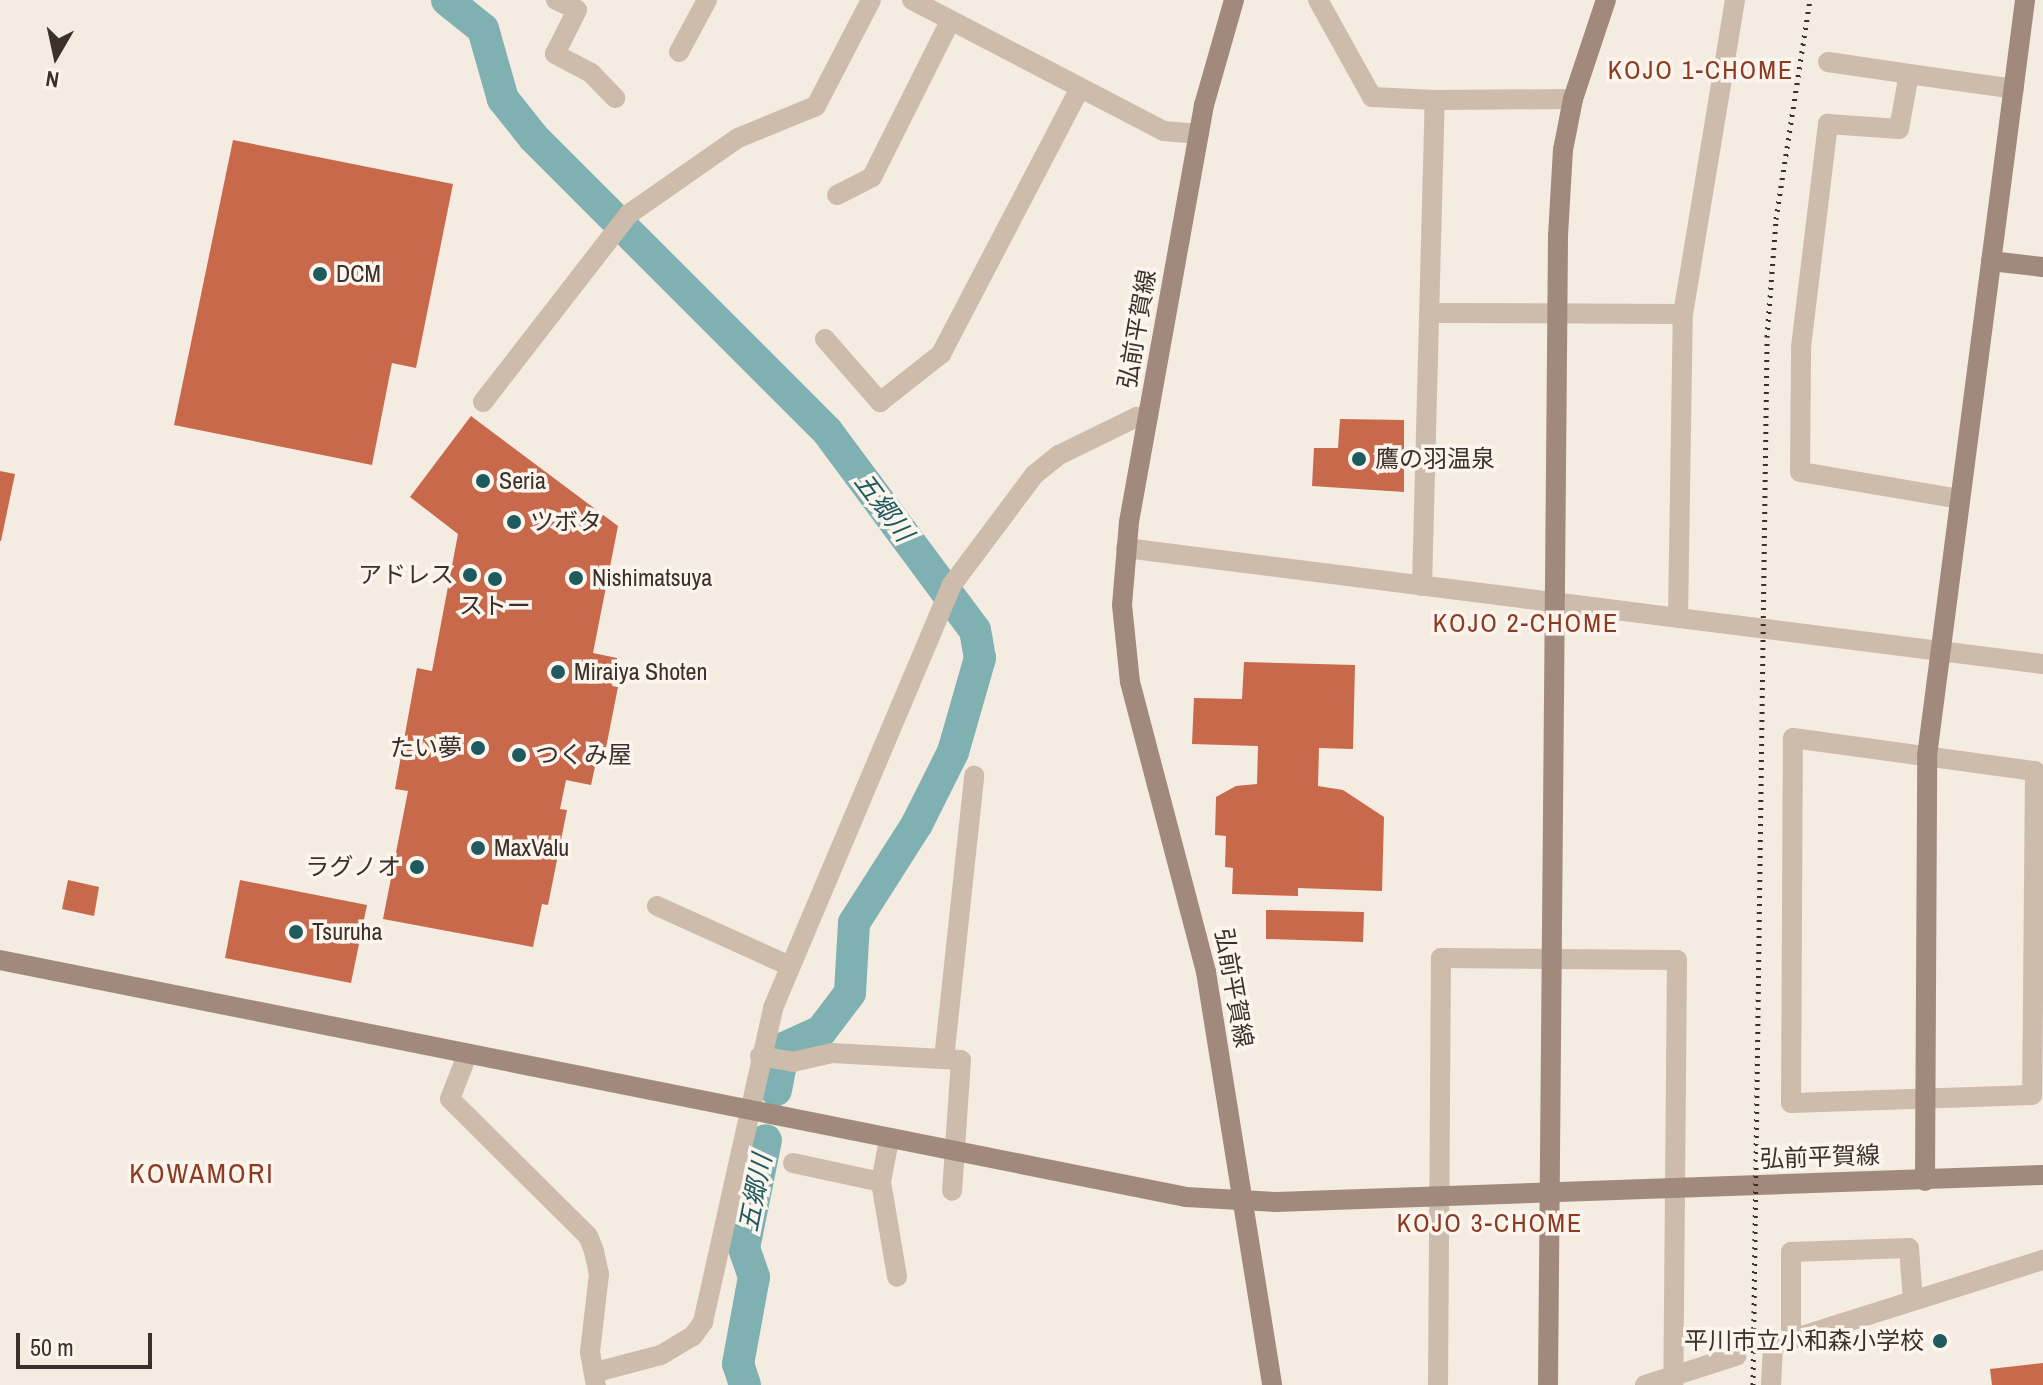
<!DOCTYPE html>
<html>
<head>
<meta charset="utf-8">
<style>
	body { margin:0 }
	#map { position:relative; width:2043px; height:1385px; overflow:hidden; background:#f4ebe1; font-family:"Archivo Narrow","Noto Sans JP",sans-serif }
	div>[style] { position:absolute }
	.river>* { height:32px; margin:-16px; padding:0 16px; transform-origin:16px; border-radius:16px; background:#7fb0b2 }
	.building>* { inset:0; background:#c8694b }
	.street>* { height:20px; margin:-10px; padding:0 10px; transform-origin:10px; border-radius:10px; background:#cdbbac }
	.secondary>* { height:20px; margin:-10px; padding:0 10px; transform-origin:10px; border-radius:10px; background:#a18a7d }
	.rail>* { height:5px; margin-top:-2.5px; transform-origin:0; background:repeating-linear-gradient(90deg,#3b302b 0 2px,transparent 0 8px) }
	.dots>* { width:22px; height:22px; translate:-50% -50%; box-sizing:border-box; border:4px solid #fbf5ee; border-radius:50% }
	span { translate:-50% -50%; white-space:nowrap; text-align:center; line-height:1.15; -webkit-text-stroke:7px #fbf5ee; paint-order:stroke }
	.poi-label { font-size:24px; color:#3b302b }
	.left { translate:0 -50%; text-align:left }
	.right { translate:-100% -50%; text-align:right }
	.street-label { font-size:24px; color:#3b302b }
	.neighbourhood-label { font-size:26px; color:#8c3b22; letter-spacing:2px }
	.water-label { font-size:26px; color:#1f5a5e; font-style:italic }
	.quarter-label { font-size:28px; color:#8c3b22; letter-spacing:2px }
	.north { position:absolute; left:16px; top:16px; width:80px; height:80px; -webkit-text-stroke:6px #fbf5ee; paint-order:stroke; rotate:189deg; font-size:22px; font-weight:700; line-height:32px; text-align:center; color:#3b302b }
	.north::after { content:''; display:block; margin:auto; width:28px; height:36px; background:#3b302b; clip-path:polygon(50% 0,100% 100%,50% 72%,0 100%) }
	.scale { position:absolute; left:16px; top:1333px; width:136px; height:36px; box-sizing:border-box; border:4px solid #3b302b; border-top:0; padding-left:10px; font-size:24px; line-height:28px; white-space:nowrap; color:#3b302b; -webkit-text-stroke:6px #fbf5ee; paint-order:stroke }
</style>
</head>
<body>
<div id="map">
	<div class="river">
		<i style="left:447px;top:0;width:46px;rotate:38.9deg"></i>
		<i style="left:483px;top:29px;width:73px;rotate:74.1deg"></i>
		<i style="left:503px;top:99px;width:50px;rotate:51.5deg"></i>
		<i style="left:534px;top:138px;width:414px;rotate:45deg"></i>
		<i style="left:827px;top:431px;width:248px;rotate:53.4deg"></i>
		<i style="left:975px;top:630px;width:28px;rotate:80deg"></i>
		<i style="left:980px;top:658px;width:98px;rotate:106deg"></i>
		<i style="left:953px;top:752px;width:80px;rotate:116.6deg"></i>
		<i style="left:917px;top:824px;width:117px;rotate:122.5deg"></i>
		<i style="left:854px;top:923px;width:70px;rotate:93.3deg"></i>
		<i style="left:850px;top:993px;width:48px;rotate:127.3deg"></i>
		<i style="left:821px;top:1031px;width:41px;rotate:155.3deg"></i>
		<i style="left:784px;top:1048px;width:43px;rotate:100.8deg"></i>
		<i style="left:745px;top:1385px;width:22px;rotate:-108deg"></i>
		<i style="left:738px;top:1364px;width:88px;rotate:-79.6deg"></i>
		<i style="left:754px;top:1277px;width:31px;rotate:-109deg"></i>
		<i style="left:744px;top:1248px;width:110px;rotate:-78.5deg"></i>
	</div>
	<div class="building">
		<i style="clip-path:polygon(233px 140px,453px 184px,416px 368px,392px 363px,372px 465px,174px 425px)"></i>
		<i style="clip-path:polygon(471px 416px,618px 526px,593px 653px,617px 658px,612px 686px,618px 687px,603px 763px,596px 762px,591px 785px,566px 780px,560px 809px,567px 810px,548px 905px,542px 904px,533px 947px,383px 919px,408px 791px,395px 789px,417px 668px,432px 671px,458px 534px,410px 497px)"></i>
		<i style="clip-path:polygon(1340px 419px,1404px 420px,1404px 492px,1312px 486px,1314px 448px,1338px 448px)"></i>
		<i style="clip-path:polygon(0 471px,15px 474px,1px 541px,0 541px)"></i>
		<i style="clip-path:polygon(1244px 662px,1355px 665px,1353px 749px,1319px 748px,1318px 786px,1343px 790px,1384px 817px,1382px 891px,1298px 888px,1298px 896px,1232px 894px,1233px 868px,1225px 867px,1226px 836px,1215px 835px,1216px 797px,1236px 786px,1257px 784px,1258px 746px,1192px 744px,1194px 698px,1242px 699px)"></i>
		<i style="clip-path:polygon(68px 880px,99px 887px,94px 916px,62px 909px)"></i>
		<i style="clip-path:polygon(240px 880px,367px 905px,351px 983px,225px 958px)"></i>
		<i style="clip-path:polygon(1266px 910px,1364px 912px,1363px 942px,1266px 939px)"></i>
		<i style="clip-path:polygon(2043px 1363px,2043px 1385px,1992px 1385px,1990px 1369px)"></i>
	</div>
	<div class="street">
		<i style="left:556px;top:0;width:23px;rotate:25deg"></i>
		<i style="left:577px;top:10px;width:49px;rotate:116.6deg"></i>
		<i style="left:555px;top:54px;width:41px;rotate:27.8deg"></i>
		<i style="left:591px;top:73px;width:35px;rotate:46deg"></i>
		<i style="left:912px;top:0;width:284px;rotate:27.5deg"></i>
		<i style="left:1164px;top:131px;width:35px;rotate:5deg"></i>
		<i style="left:1318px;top:0;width:111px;rotate:60.9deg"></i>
		<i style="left:1372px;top:97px;width:63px;rotate:2.7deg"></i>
		<i style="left:679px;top:52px;width:59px;rotate:-61.7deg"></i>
		<i style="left:1828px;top:62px;width:82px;rotate:8.4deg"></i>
		<i style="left:837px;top:195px;width:39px;rotate:-27deg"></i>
		<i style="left:872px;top:177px;width:172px;rotate:-63.4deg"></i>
		<i style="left:1432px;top:313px;width:251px;rotate:0.2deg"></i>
		<i style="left:825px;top:339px;width:84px;rotate:48.9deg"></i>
		<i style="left:880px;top:402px;width:78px;rotate:-38.2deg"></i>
		<i style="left:941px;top:354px;width:298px;rotate:-62.4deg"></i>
		<i style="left:483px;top:402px;width:238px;rotate:-52.2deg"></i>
		<i style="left:629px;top:214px;width:133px;rotate:-34.9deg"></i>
		<i style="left:738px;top:138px;width:84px;rotate:-22.3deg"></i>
		<i style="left:816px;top:106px;width:119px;rotate:-62.6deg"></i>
		<i style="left:1960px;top:499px;width:162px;rotate:-170.4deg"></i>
		<i style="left:1800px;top:472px;width:125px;rotate:-89.5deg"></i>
		<i style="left:1801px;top:347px;width:225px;rotate:-83.1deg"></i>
		<i style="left:1828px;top:124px;width:71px;rotate:4deg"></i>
		<i style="left:1899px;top:129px;width:56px;rotate:-79.7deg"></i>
		<i style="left:1909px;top:74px;width:106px;rotate:8.1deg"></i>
		<i style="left:1126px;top:548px;width:924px;rotate:7.21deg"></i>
		<i style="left:1422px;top:586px;width:486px;rotate:-88.5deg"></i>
		<i style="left:1435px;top:100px;width:138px;rotate:-0.4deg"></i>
		<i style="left:1678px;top:618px;width:304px;rotate:-89.1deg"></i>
		<i style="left:1683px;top:314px;width:318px;rotate:-80.6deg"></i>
		<i style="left:1793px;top:738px;width:244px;rotate:7.8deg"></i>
		<i style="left:2035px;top:771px;width:324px;rotate:90.5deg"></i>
		<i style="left:2032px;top:1095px;width:241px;rotate:178.1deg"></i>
		<i style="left:1791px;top:1103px;width:365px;rotate:-89.7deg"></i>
		<i style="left:657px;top:906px;width:146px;rotate:24.3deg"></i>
		<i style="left:467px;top:1055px;width:47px;rotate:111.1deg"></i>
		<i style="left:450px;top:1099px;width:194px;rotate:44.8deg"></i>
		<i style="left:588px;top:1236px;width:16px;rotate:68deg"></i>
		<i style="left:594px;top:1251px;width:24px;rotate:78deg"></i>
		<i style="left:599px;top:1274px;width:79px;rotate:96.6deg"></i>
		<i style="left:590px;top:1352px;width:34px;rotate:80deg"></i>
		<i style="left:760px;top:1056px;width:34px;rotate:10deg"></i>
		<i style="left:793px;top:1062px;width:40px;rotate:-13deg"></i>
		<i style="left:832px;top:1053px;width:129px;rotate:3.1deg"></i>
		<i style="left:961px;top:1060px;width:131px;rotate:93.9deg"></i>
		<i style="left:944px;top:1059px;width:285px;rotate:-83.9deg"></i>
		<i style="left:889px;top:1140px;width:43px;rotate:100.8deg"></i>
		<i style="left:881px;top:1182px;width:96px;rotate:80.4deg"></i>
		<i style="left:793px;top:1163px;width:90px;rotate:12.2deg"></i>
		<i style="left:1791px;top:1339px;width:87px;rotate:-90deg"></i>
		<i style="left:1791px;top:1252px;width:118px;rotate:-1.9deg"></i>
		<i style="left:1909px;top:1248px;width:53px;rotate:85.7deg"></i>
		<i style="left:596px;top:1372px;width:67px;rotate:-14.7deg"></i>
		<i style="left:661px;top:1355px;width:37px;rotate:-31deg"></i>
		<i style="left:693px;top:1336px;width:17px;rotate:-54deg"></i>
		<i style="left:703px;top:1322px;width:322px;rotate:-77.4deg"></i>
		<i style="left:773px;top:1008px;width:458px;rotate:-67.1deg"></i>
		<i style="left:951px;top:586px;width:139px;rotate:-53.2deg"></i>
		<i style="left:1034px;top:475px;width:32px;rotate:-39deg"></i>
		<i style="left:1059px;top:455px;width:87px;rotate:-26deg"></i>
		<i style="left:1137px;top:417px;width:11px"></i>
		<i style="left:1438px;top:1385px;width:427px;rotate:-89.6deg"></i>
		<i style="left:1441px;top:958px;width:236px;rotate:0.5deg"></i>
		<i style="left:1677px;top:960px;width:425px;rotate:90.5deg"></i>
		<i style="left:1645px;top:1385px;width:96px;rotate:-17.7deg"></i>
		<i style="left:1771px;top:1385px;width:40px;rotate:-87.1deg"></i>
		<i style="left:1773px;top:1345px;width:283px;rotate:-17.5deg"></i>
	</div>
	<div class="secondary">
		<i style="left:1234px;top:0;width:109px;rotate:105.9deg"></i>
		<i style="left:1204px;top:105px;width:424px;rotate:100.2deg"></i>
		<i style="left:1129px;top:522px;width:83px;rotate:94.8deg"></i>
		<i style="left:1122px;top:605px;width:77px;rotate:84.1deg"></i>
		<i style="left:1130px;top:682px;width:300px;rotate:75.3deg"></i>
		<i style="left:1206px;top:972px;width:418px;rotate:80.9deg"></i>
		<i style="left:1991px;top:261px;width:52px;rotate:6.6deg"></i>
		<i style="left:0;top:960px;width:1209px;rotate:11.3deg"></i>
		<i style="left:1186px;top:1197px;width:90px;rotate:3.2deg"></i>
		<i style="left:1276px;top:1202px;width:767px;rotate:-2.02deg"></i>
		<i style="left:1925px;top:1181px;width:425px;rotate:-89.7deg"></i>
		<i style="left:1927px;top:756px;width:762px;rotate:-82.61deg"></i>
		<i style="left:1548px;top:1385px;width:1149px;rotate:-89.5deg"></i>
		<i style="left:1558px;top:236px;width:86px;rotate:-86.7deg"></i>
		<i style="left:1563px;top:150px;width:52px;rotate:-78.9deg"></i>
		<i style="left:1573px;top:99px;width:104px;rotate:-71.6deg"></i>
	</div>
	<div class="rail">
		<i style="left:1753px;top:1385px;width:1048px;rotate:-89.23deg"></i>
		<i style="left:1767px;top:337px;width:118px;rotate:-85.6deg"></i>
		<i style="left:1776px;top:219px;width:222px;rotate:-81.2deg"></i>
	</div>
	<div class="dots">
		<i style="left:320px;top:274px;background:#1f5a5e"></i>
		<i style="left:1359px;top:459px;background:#1f5a5e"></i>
		<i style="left:483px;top:481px;background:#1f5a5e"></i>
		<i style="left:514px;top:522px;background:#1f5a5e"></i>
		<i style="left:470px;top:575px;background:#1f5a5e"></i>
		<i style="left:576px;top:578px;background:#1f5a5e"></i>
		<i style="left:495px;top:579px;background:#1f5a5e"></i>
		<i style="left:558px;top:672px;background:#1f5a5e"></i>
		<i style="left:478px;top:748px;background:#1f5a5e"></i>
		<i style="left:519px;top:755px;background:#1f5a5e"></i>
		<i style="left:478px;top:848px;background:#1f5a5e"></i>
		<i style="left:417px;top:867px;background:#1f5a5e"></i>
		<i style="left:296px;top:932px;background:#1f5a5e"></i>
		<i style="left:1940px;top:1341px;background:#1f5a5e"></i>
	</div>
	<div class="poi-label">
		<span class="left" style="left:336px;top:274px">DCM</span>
		<span class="left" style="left:1375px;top:459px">鷹の羽温泉</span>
		<span class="left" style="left:499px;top:481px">Seria</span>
		<span class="left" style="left:530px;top:522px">ツボタ</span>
		<span class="right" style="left:454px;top:575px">アドレス</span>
		<span class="left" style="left:592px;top:578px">Nishimatsuya</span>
		<span style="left:495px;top:606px">ストー</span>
		<span class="left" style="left:574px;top:672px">Miraiya Shoten</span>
		<span class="right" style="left:462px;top:748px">たい夢</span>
		<span class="left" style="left:535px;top:755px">つくみ屋</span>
		<span class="left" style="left:494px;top:848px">MaxValu</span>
		<span class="right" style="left:401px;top:867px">ラグノオ</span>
		<span class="left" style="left:312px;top:932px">Tsuruha</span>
		<span class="right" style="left:1924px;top:1341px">平川市立小和森小学校</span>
	</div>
	<div class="street-label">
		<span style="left:1137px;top:329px;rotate:-80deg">弘前平賀線</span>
		<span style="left:1234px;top:988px;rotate:80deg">弘前平賀線</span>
		<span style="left:1820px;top:1157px;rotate:-2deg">弘前平賀線</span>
	</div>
	<div class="neighbourhood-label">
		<span style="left:1701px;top:70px">KOJO 1-CHOME</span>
		<span style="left:1526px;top:623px">KOJO 2-CHOME</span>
		<span style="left:1490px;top:1223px">KOJO 3-CHOME</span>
	</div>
	<div class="water-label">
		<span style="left:884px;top:507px;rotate:53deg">五郷川</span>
		<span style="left:755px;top:1193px;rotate:-79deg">五郷川</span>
	</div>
	<div class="quarter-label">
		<span style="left:202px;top:1173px">KOWAMORI</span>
	</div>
	<div class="north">N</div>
	<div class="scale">50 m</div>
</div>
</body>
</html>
